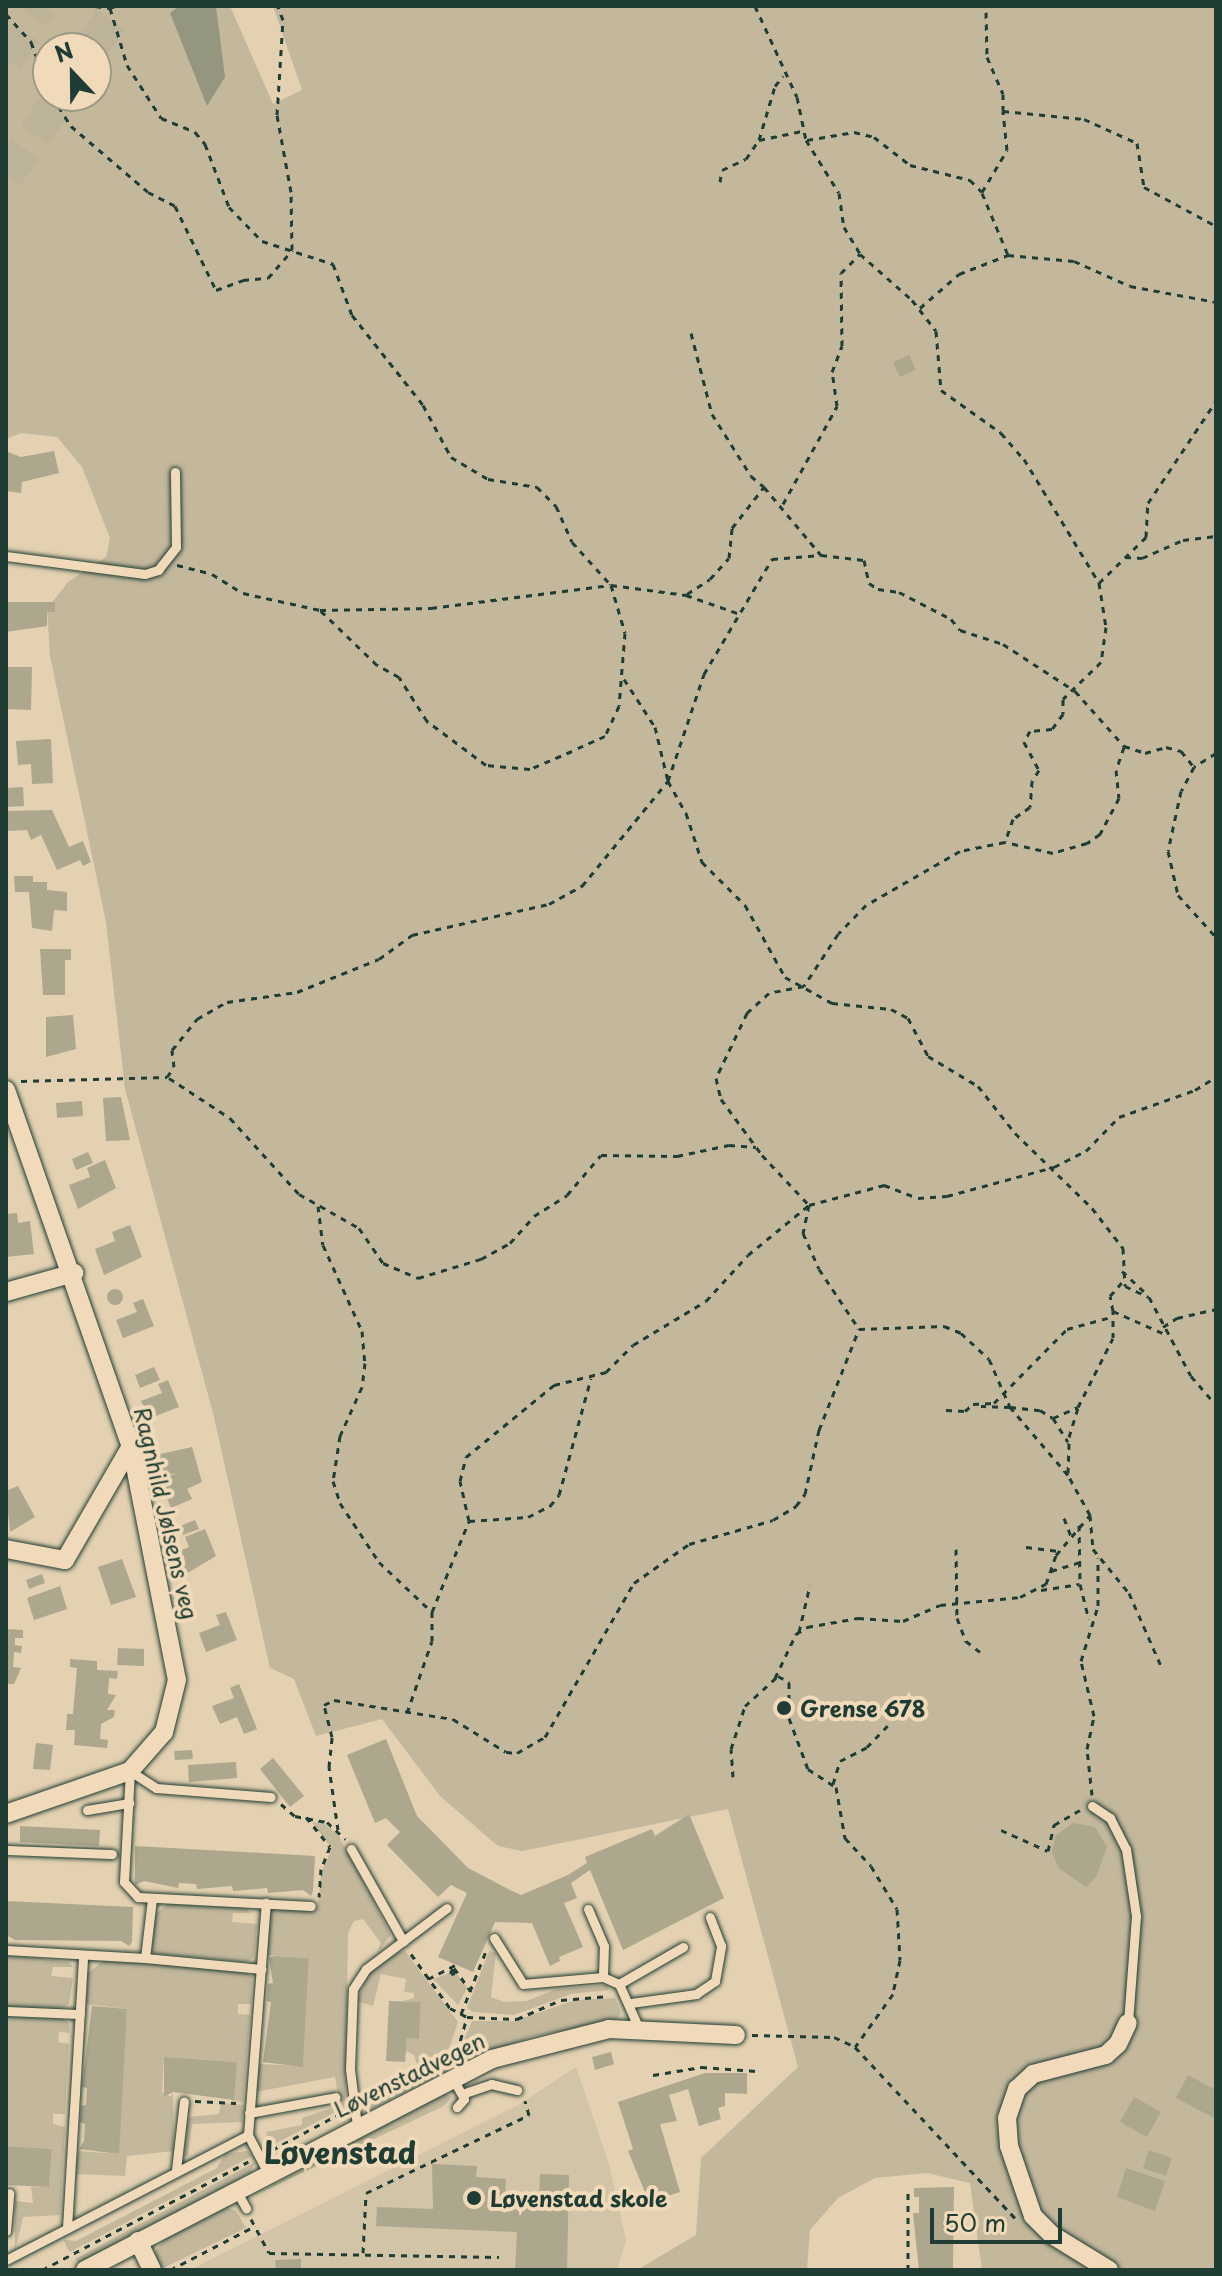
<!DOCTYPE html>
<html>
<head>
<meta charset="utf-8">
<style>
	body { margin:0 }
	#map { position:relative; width:1222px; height:2276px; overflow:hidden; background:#e3d1b1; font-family:"Playpen Sans",sans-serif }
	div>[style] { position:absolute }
	.built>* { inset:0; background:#d2c4a6 }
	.green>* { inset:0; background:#c3b89c }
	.water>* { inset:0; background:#95967f }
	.building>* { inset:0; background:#aca78d }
	.round { border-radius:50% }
	.highway-tunnel>* { height:34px; margin-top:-17px; transform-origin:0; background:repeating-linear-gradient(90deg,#bcb398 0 34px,transparent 0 51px) }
	.path>* { height:3px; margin-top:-1.5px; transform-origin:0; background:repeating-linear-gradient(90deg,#1f3d34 0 6px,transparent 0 12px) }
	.roads { filter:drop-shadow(0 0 2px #1f3d34) drop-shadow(0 0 2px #1f3d34) }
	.lane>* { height:9px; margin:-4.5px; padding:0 4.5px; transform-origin:4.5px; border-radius:4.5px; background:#f0dab9 }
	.street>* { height:18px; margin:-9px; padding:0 9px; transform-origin:9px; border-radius:9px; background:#f0dab9 }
	.dots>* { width:22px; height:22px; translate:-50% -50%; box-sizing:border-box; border:4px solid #f0dab9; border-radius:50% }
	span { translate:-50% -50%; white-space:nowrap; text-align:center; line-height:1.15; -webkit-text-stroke:8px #f0dab9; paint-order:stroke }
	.street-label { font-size:22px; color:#1f3d34 }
	.poi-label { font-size:22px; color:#1f3d34; font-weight:700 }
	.left { translate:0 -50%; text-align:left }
	.district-label { font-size:30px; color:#1f3d34; font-weight:700 }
	.frame { position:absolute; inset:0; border:8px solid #1f3d34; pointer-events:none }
	.north { position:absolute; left:32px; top:32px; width:80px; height:80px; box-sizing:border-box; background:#f0dab9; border:2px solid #9c9b84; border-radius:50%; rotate:338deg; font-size:22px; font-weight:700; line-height:32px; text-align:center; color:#1f3d34 }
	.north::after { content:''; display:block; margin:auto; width:28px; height:36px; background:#1f3d34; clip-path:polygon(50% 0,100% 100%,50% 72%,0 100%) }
	.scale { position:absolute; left:930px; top:2208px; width:132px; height:36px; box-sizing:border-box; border:4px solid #1f3d34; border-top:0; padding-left:10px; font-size:24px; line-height:28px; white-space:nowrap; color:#1f3d34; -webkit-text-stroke:6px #f0dab9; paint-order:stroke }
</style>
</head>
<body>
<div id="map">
	<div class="built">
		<i style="clip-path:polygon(576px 2067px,610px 2167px,626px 2241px,617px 2270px,190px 2270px,518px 2105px)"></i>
	</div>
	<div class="green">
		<i style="clip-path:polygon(evenodd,6px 6px,179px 6px,170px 13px,224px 77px,216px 6px,230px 6px,273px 104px,302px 90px,273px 6px,1216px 6px,1216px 2270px,982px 2270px,970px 2183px,927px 2173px,875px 2178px,838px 2198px,810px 2230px,807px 2270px,637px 2270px,696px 2235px,701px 2158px,798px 2067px,728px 1809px,522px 1851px,498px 1846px,440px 1796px,382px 1719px,316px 1736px,294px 1679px,270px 1668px,213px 1413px,125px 1089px,106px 922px,50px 656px,47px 609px,68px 582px,106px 557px,110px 538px,82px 467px,57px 437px,21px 433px,6px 439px,6px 6px,48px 48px,96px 48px,96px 96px,48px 96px,48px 48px)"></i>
		<i style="clip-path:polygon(312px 1822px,325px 1824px,339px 1836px,391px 1935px,377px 1953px,381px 1943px,363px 1919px,354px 1921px,348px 1933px,345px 2107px,269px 2147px,266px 2132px,302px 2125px,302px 2118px,340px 2105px,335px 2077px,255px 2092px,258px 2064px,303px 2066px,309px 1958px,265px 1955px,269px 1909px,318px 1907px,321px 1872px,332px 1849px)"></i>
		<i style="clip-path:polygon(169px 1903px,246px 1907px,250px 1913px,233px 1913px,232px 1922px,257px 1924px,254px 1957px,247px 1962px,156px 1954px,150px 1948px,154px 1915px)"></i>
		<i style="clip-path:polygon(405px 1951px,458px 2022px,449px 2049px,418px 2067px,414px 2055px,406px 2051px,407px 2038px,419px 2038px,421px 2003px,403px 2001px,414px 1998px,414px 1993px,404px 1992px,406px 1979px,381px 1974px,373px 2006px,357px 2001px,369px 1973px,390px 1954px)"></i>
		<i style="clip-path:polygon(489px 1951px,496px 1953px,491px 1997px,504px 2002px,526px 2001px,557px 1989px,607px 1985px,609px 1990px,571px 1994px,514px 2015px,473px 2012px,467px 2008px)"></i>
		<i style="clip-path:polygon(6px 1955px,69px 1962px,73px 1967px,53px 1967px,51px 1976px,73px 1978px,69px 2004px,61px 2009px,6px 2008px)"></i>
		<i style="clip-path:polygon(103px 1961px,243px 1969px,252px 1977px,251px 2004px,238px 2004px,238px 2014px,250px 2015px,243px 2102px,232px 2101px,237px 2062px,164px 2057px,162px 2092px,171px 2097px,173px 2092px,174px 2151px,127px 2156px,125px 2176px,74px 2174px,78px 2151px,118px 2154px,127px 2009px,85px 2004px,87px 1974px)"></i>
		<i style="clip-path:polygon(455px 1971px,467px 1988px,458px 2005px,433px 1979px)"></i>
		<i style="clip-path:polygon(615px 1998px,621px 2013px,615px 2021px,533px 2036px,467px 2060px,461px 2047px,472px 2021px,514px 2021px,575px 2000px)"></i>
		<i style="clip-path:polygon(6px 2015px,60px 2017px,69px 2023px,70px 2033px,59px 2032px,58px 2042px,69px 2044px,65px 2114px,53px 2114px,53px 2124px,65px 2127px,60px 2215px,23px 2217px,15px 2251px,15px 2201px,33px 2203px,31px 2187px,49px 2187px,52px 2149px,6px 2146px)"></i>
		<i style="clip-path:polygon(455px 2057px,461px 2063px,371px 2109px,368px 2103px)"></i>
		<i style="clip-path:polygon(444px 2093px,452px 2097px,444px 2106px,253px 2196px)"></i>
		<i style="clip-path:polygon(221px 2103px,244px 2105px,242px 2122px,192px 2124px,188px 2156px,183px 2156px,189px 2117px,219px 2114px)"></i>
		<i style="clip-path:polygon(248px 2151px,252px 2156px,70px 2252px,67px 2248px,64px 2240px,76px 2241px,217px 2168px,225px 2154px)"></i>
		<i style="clip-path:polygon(255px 2162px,250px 2173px,79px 2263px,75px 2259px)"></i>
		<i style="clip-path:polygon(226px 2207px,236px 2211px,246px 2228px,159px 2270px,155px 2252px,165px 2238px)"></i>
	</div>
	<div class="water">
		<i style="clip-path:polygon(179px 6px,216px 6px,225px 77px,207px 106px,170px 13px)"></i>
	</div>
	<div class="building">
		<i style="clip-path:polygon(909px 355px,916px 370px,900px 377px,893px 362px)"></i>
		<i style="clip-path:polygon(54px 451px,59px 473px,22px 482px,21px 493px,6px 491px,8px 452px,21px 457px)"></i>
		<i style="clip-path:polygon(6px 602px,55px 602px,55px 612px,47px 612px,47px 626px,6px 632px)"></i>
		<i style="clip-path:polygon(6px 667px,32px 667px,31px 710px,6px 709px)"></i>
		<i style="clip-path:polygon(51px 739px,53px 783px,32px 784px,31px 764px,18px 765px,16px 741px)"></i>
		<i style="clip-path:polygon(23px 787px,24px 806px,6px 807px,6px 788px)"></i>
		<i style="clip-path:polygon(52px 810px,69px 847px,83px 841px,91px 862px,83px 866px,80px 860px,57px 870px,41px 835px,31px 840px,27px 830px,6px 831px,6px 811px)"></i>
		<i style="clip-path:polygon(14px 876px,33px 876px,33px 882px,47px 882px,47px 890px,67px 892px,67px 911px,54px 910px,52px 931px,32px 928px,29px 892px,15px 892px)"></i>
		<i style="clip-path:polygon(40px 949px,71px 949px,71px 960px,65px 960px,65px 995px,43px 995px)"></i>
		<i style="clip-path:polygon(73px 1015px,76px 1049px,46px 1057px,46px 1017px)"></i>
		<i style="clip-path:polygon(121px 1097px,130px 1140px,106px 1141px,103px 1098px)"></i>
		<i style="clip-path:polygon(82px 1101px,83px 1116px,57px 1118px,56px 1103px)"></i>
		<i style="clip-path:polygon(88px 1152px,93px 1163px,76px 1170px,72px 1159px)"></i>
		<i style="clip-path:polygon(105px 1160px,116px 1188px,78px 1209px,69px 1185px,90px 1177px,87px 1168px)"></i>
		<i style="clip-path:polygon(17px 1213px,18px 1223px,30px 1221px,34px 1254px,6px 1257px,6px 1214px)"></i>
		<i style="clip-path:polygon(130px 1225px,142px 1257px,104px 1275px,95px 1249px,115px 1241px,112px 1232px)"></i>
		<i class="round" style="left:107px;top:1289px;width:16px;height:16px"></i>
		<i style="clip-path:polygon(143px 1299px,154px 1326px,123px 1338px,116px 1320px,137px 1312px,133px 1303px)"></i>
		<i style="clip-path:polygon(154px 1367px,160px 1380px,140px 1388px,135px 1375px)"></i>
		<i style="clip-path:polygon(168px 1380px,179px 1407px,148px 1419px,141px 1401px,162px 1393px,158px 1384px)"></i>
		<i style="clip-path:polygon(192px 1447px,202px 1482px,187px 1489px,192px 1499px,171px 1508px,159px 1480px,177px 1473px,164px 1476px,156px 1455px)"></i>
		<i style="clip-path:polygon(18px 1486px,35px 1517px,10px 1532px,6px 1491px)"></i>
		<i style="clip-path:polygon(195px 1520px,199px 1529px,183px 1535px,180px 1526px)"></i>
		<i style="clip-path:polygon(205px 1529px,216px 1556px,186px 1574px,177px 1552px,189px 1547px,185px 1537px)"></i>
		<i style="clip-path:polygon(122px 1559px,136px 1597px,111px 1605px,98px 1567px)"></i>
		<i style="clip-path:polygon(42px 1574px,45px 1583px,29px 1589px,26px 1580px)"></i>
		<i style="clip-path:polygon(60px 1586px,67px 1609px,34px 1620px,27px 1598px)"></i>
		<i style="clip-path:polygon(190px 1598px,193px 1616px,184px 1618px,180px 1600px)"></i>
		<i style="clip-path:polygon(226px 1612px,237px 1640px,206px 1652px,199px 1633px,220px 1625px,216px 1615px)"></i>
		<i style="clip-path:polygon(6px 1629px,23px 1630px,23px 1638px,15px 1638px,15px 1645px,22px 1646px,21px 1653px,14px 1652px,13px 1667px,21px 1668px,14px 1684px,6px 1684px)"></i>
		<i style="clip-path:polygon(118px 1648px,144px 1649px,144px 1666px,117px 1665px)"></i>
		<i style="clip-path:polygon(70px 1659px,97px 1661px,97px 1670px,118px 1671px,117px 1679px,109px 1678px,108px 1694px,116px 1695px,107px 1710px,115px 1710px,114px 1717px,101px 1724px,100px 1739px,108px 1740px,107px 1748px,74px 1745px,75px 1730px,66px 1730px,67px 1714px,73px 1714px,77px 1668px,70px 1667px)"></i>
		<i style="clip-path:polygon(239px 1684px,257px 1729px,244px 1734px,237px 1717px,220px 1724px,212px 1706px,234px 1698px,230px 1688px)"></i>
		<i style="clip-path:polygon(386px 1739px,417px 1816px,468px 1868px,510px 1890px,521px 1895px,568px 1875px,587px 1863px,585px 1857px,652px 1829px,655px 1836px,689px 1814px,724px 1898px,623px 1950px,590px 1870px,571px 1883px,577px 1898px,564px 1903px,583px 1947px,559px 1957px,560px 1961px,550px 1966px,532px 1923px,495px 1922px,473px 1972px,438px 1957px,467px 1893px,451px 1885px,438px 1897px,387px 1845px,400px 1832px,386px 1818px,375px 1823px,347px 1755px)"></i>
		<i style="clip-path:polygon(36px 1743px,53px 1745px,50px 1770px,33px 1769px)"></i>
		<i style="clip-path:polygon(192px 1750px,193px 1759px,175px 1760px,174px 1751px)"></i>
		<i style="clip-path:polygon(273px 1758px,304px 1796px,290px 1807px,260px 1769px)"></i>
		<i style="clip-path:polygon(236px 1762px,237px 1778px,189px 1782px,188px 1765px)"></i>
		<i style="clip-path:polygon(1073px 1823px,1095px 1827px,1107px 1847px,1096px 1877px,1086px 1887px,1059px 1868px,1052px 1853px,1055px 1836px)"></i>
		<i style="clip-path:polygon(20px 1826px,100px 1830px,99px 1846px,20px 1842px)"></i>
		<i style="clip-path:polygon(135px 1846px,315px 1856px,313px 1891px,311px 1896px,303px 1890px,268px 1893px,267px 1888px,233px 1891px,232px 1886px,197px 1889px,196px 1884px,179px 1883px,178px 1888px,144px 1881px,135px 1885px)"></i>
		<i style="clip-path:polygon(6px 1901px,133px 1907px,132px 1942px,129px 1946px,121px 1941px,15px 1940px,6px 1935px)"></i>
		<i style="clip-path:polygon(274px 1956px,309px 1958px,303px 2067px,263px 2062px,271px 2002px,267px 2001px,268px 1984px,273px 1983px,269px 1958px)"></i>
		<i style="clip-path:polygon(389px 2001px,421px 2002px,419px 2039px,407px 2038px,405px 2062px,386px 2061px)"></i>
		<i style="clip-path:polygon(92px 2006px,127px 2009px,119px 2154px,79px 2149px,84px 2141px,85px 2124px,80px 2122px,81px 2106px,86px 2105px,87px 2088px,82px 2087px)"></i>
		<i style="clip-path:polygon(611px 2052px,614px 2064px,595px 2070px,592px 2057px)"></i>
		<i style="clip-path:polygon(164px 2057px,237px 2062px,234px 2100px,173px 2092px,164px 2097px)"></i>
		<i style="clip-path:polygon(705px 2073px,747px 2073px,747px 2094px,725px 2093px,725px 2106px,718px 2108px,721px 2119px,699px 2126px,688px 2089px,669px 2095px,677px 2121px,660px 2124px,680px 2192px,649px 2202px,628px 2151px,633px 2149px,618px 2102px)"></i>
		<i style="clip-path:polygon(1188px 2075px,1216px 2090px,1216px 2119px,1176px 2098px)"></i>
		<i style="clip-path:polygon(1134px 2097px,1161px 2112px,1147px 2137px,1120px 2122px)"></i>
		<i style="clip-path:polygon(6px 2146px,52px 2149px,49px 2187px,6px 2185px)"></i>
		<i style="clip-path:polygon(1149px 2150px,1172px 2158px,1166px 2176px,1143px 2168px)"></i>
		<i style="clip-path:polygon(432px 2164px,477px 2166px,476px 2177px,506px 2179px,505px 2200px,539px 2201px,540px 2174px,569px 2175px,567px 2270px,515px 2270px,517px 2232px,376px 2226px,377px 2207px,433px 2209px)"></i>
		<i style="clip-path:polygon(1126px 2168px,1165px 2181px,1155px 2211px,1117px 2197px)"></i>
		<i style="clip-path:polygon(954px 2187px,953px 2270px,919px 2270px,913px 2213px,919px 2213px,919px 2197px,914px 2197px,914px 2188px)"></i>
		<i style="clip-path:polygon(301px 2259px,301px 2270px,276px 2270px,275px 2260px)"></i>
	</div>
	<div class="highway-tunnel">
		<i style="left:92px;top:48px;width:50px;rotate:-57.3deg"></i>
		<i style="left:6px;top:60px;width:64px;rotate:-57.1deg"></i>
		<i style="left:6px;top:177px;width:98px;rotate:-55.8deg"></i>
	</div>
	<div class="path">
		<i style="left:95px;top:6px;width:15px;rotate:8deg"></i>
		<i style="left:115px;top:6px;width:5px;rotate:158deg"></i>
		<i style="left:110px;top:8px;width:59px;rotate:73.4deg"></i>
		<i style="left:127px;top:65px;width:63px;rotate:57.3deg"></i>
		<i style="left:161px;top:118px;width:37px;rotate:22deg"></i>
		<i style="left:195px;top:132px;width:16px;rotate:50deg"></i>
		<i style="left:205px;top:144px;width:67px;rotate:69.1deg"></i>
		<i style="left:229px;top:207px;width:47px;rotate:45.9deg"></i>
		<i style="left:262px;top:241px;width:75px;rotate:17.9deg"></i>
		<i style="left:333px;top:264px;width:54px;rotate:69.6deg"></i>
		<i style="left:352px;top:315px;width:115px;rotate:51.7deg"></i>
		<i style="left:423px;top:405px;width:59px;rotate:61.7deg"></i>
		<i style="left:451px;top:457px;width:43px;rotate:30.7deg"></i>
		<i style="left:488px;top:479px;width:50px;rotate:9.3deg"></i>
		<i style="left:537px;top:487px;width:27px;rotate:45deg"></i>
		<i style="left:556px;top:506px;width:39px;rotate:66deg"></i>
		<i style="left:572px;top:542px;width:58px;rotate:47.8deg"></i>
		<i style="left:611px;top:585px;width:50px;rotate:73.7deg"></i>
		<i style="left:625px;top:633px;width:73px;rotate:94.7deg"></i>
		<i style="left:619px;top:706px;width:33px;rotate:115deg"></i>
		<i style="left:605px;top:736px;width:36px;rotate:156deg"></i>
		<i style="left:572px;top:751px;width:46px;rotate:156.8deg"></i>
		<i style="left:530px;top:769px;width:44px;rotate:-174.8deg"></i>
		<i style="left:486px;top:765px;width:74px;rotate:-143.3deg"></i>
		<i style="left:427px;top:721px;width:52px;rotate:-122.5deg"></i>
		<i style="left:399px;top:677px;width:25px;rotate:-151deg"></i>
		<i style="left:377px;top:665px;width:79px;rotate:-136deg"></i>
		<i style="left:755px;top:6px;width:100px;rotate:65.2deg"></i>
		<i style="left:797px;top:97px;width:44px;rotate:78.2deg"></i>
		<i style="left:806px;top:140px;width:62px;rotate:58.1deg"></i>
		<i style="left:839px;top:193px;width:34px;rotate:82deg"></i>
		<i style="left:844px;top:227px;width:31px;rotate:59deg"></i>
		<i style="left:860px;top:254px;width:69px;rotate:41.5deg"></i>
		<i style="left:912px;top:300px;width:39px;rotate:52deg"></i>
		<i style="left:936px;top:331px;width:59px;rotate:85.2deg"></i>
		<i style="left:941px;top:390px;width:74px;rotate:35.6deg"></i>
		<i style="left:1001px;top:433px;width:35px;rotate:49deg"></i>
		<i style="left:1024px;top:459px;width:145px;rotate:58.8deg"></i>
		<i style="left:1099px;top:583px;width:45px;rotate:81deg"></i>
		<i style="left:1106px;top:627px;width:35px;rotate:98deg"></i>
		<i style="left:1101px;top:662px;width:53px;rotate:135.8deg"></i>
		<i style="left:1063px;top:699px;width:15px;rotate:90deg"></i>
		<i style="left:1063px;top:714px;width:19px;rotate:126deg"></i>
		<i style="left:1052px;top:729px;width:22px;rotate:175deg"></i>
		<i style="left:1030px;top:731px;width:13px;rotate:119deg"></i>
		<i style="left:1024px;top:742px;width:32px;rotate:62deg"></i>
		<i style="left:1039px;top:770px;width:13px;rotate:122deg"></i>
		<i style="left:1032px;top:781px;width:26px;rotate:94deg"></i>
		<i style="left:1030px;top:807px;width:21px;rotate:145deg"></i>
		<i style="left:1013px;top:819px;width:24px;rotate:109deg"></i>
		<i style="left:986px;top:12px;width:45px;rotate:88.7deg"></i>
		<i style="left:987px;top:57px;width:40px;rotate:66.6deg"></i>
		<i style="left:1003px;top:94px;width:17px;rotate:90deg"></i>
		<i style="left:6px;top:14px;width:38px;rotate:48deg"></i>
		<i style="left:31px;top:42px;width:50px;rotate:70.1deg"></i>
		<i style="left:52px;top:96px;width:36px;rotate:58deg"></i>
		<i style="left:71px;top:126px;width:101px;rotate:40.6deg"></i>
		<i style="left:148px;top:192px;width:30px;rotate:27deg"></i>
		<i style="left:175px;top:206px;width:93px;rotate:64deg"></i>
		<i style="left:216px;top:290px;width:29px;rotate:-20deg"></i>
		<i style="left:243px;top:280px;width:25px;rotate:-5deg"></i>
		<i style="left:268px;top:278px;width:37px;rotate:-49deg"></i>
		<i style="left:292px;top:250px;width:58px;rotate:-91deg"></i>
		<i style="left:291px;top:192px;width:78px;rotate:-100.3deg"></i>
		<i style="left:277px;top:115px;width:95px;rotate:-86.4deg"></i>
		<i style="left:283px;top:20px;width:15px;rotate:-110deg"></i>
		<i style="left:759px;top:140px;width:44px;rotate:-11.8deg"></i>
		<i style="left:807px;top:140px;width:48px;rotate:-9.7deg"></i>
		<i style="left:854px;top:132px;width:21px;rotate:14deg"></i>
		<i style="left:874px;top:137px;width:46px;rotate:37.9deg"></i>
		<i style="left:910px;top:165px;width:62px;rotate:14deg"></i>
		<i style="left:970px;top:180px;width:17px;rotate:45deg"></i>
		<i style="left:982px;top:192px;width:49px;rotate:-59.2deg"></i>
		<i style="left:1007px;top:150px;width:39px;rotate:-96deg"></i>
		<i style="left:1003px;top:111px;width:81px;rotate:5.6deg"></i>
		<i style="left:1084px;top:119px;width:58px;rotate:24.4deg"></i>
		<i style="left:1137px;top:143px;width:45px;rotate:81deg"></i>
		<i style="left:1144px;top:187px;width:82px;rotate:28.4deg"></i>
		<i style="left:720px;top:182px;width:12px;rotate:-81deg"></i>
		<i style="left:722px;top:170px;width:26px;rotate:-25deg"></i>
		<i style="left:746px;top:159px;width:23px;rotate:-56deg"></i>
		<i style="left:759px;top:140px;width:56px;rotate:-73.5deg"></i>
		<i style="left:775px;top:86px;width:13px;rotate:-51deg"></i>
		<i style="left:982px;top:193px;width:67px;rotate:67.2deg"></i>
		<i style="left:920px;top:308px;width:52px;rotate:-41.1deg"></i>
		<i style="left:959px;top:274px;width:53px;rotate:-21.2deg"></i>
		<i style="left:1008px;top:255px;width:66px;rotate:5.2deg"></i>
		<i style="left:1074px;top:261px;width:61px;rotate:24.1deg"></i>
		<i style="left:1130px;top:286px;width:87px;rotate:10.5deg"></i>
		<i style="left:691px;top:333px;width:84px;rotate:75.5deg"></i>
		<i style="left:712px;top:414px;width:73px;rotate:57.8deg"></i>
		<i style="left:751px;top:476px;width:17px;rotate:40deg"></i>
		<i style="left:783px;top:504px;width:112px;rotate:-61.1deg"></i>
		<i style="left:837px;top:406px;width:34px;rotate:-98deg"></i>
		<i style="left:832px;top:372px;width:28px;rotate:-69deg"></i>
		<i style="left:842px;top:346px;width:73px;rotate:-90.8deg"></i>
		<i style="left:841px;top:273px;width:27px;rotate:-45deg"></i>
		<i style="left:1125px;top:557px;width:17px;rotate:3deg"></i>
		<i style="left:1142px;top:558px;width:45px;rotate:-23.7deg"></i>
		<i style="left:1183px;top:540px;width:33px;rotate:-7deg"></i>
		<i style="left:177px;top:565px;width:36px;rotate:14deg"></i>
		<i style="left:212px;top:574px;width:36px;rotate:32deg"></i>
		<i style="left:243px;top:593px;width:79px;rotate:12.4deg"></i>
		<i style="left:320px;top:610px;width:111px;rotate:-1deg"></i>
		<i style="left:431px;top:608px;width:181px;rotate:-7.3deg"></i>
		<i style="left:611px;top:585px;width:76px;rotate:7.6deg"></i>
		<i style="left:686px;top:595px;width:60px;rotate:19.3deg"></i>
		<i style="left:1099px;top:583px;width:66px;rotate:-44.4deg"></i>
		<i style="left:1146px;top:537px;width:34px;rotate:-87deg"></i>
		<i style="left:1148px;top:503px;width:123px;rotate:-56.3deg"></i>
		<i style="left:687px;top:594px;width:27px;rotate:-33deg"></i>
		<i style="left:710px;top:579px;width:28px;rotate:-48deg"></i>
		<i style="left:729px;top:558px;width:30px;rotate:-84deg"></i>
		<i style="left:732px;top:528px;width:52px;rotate:-52deg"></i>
		<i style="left:764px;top:487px;width:89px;rotate:50deg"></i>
		<i style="left:624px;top:679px;width:57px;rotate:57.1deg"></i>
		<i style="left:655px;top:727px;width:56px;rotate:76.5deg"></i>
		<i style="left:668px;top:781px;width:37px;rotate:61deg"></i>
		<i style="left:686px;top:813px;width:52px;rotate:71.9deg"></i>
		<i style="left:702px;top:862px;width:61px;rotate:45deg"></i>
		<i style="left:745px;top:905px;width:82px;rotate:60.9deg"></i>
		<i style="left:785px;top:977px;width:54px;rotate:29deg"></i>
		<i style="left:832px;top:1003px;width:59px;rotate:5.8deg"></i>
		<i style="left:891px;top:1009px;width:19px;rotate:28deg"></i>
		<i style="left:908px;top:1018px;width:43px;rotate:62.2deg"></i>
		<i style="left:928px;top:1056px;width:58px;rotate:31deg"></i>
		<i style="left:978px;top:1086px;width:60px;rotate:51.8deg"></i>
		<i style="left:1015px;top:1133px;width:107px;rotate:44.2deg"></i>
		<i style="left:1092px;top:1208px;width:51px;rotate:52.2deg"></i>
		<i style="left:1123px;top:1248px;width:38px;rotate:87deg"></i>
		<i style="left:1125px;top:1286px;width:26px;rotate:25deg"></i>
		<i style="left:1149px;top:1297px;width:89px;rotate:62deg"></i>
		<i style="left:1191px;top:1376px;width:38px;rotate:49deg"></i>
		<i style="left:1124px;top:747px;width:24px;rotate:109deg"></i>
		<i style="left:1116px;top:770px;width:28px;rotate:84deg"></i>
		<i style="left:1119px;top:798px;width:41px;rotate:117.8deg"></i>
		<i style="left:1100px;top:834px;width:16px;rotate:145deg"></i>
		<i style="left:1087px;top:843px;width:35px;rotate:164deg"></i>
		<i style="left:1053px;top:853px;width:49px;rotate:-167.1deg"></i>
		<i style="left:1005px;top:842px;width:46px;rotate:168.7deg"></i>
		<i style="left:960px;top:851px;width:108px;rotate:150.1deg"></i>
		<i style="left:866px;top:905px;width:40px;rotate:134deg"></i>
		<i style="left:838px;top:934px;width:62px;rotate:123.2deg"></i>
		<i style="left:804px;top:986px;width:36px;rotate:169deg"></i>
		<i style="left:769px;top:993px;width:30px;rotate:138deg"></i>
		<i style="left:747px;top:1013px;width:72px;rotate:115.5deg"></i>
		<i style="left:716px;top:1078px;width:22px;rotate:77deg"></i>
		<i style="left:721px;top:1099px;width:69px;rotate:53.8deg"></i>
		<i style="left:762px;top:1155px;width:69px;rotate:46.8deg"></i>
		<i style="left:809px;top:1205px;width:78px;rotate:-14.9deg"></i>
		<i style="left:884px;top:1185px;width:36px;rotate:21deg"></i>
		<i style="left:918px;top:1198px;width:29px;rotate:-4deg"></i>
		<i style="left:947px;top:1196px;width:111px;rotate:-15.2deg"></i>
		<i style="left:1054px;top:1167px;width:36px;rotate:-27deg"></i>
		<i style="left:1086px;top:1151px;width:47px;rotate:-45.9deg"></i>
		<i style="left:1119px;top:1117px;width:81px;rotate:-19.6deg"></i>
		<i style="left:1195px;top:1090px;width:25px;rotate:-32deg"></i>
		<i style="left:1216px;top:753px;width:26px;rotate:148deg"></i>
		<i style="left:1194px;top:767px;width:27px;rotate:118deg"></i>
		<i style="left:1181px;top:791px;width:61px;rotate:102.2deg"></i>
		<i style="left:1168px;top:851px;width:45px;rotate:77.2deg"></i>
		<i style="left:1178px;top:895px;width:57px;rotate:47.9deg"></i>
		<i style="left:169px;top:1078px;width:73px;rotate:33.3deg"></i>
		<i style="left:230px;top:1118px;width:103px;rotate:47.8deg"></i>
		<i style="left:299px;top:1194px;width:69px;rotate:29.5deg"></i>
		<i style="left:359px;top:1228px;width:42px;rotate:55.6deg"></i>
		<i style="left:383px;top:1263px;width:38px;rotate:23deg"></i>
		<i style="left:418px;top:1278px;width:66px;rotate:-16.8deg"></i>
		<i style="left:481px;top:1259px;width:33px;rotate:-29deg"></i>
		<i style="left:510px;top:1243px;width:36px;rotate:-48deg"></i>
		<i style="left:534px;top:1216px;width:39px;rotate:-32deg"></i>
		<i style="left:567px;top:1195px;width:52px;rotate:-49.6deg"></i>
		<i style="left:601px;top:1155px;width:76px;rotate:0.8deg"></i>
		<i style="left:677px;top:1156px;width:53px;rotate:-11.9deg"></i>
		<i style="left:729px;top:1145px;width:27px;rotate:4deg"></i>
		<i style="left:21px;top:1081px;width:146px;rotate:-1.6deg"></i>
		<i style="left:167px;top:1077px;width:12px;rotate:-55deg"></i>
		<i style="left:174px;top:1067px;width:17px;rotate:-97deg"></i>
		<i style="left:172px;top:1050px;width:40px;rotate:-51deg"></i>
		<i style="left:197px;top:1019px;width:34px;rotate:-30deg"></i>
		<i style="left:227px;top:1002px;width:71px;rotate:-8.1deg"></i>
		<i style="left:297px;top:992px;width:88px;rotate:-21.9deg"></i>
		<i style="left:379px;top:959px;width:41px;rotate:-36deg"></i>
		<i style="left:412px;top:935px;width:140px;rotate:-12.8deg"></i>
		<i style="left:549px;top:904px;width:38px;rotate:-29deg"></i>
		<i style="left:582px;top:886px;width:136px;rotate:-50.7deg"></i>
		<i style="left:668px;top:781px;width:113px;rotate:-71.4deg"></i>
		<i style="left:704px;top:674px;width:134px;rotate:-59.4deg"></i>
		<i style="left:772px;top:559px;width:49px;rotate:-4.7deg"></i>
		<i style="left:821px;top:555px;width:43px;rotate:6.6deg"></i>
		<i style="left:864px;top:560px;width:24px;rotate:78deg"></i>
		<i style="left:869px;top:583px;width:11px;rotate:34deg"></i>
		<i style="left:878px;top:589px;width:21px;rotate:8deg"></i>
		<i style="left:899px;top:592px;width:59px;rotate:27.4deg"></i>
		<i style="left:951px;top:619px;width:14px;rotate:51deg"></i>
		<i style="left:960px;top:630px;width:45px;rotate:18deg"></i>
		<i style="left:1003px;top:644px;width:86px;rotate:33.1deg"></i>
		<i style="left:1075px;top:691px;width:74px;rotate:48.3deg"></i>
		<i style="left:1124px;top:746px;width:22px;rotate:18deg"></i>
		<i style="left:1145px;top:753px;width:22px;rotate:-16deg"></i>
		<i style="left:1166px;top:747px;width:16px;rotate:15deg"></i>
		<i style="left:1181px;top:751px;width:21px;rotate:51deg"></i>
		<i style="left:809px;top:1205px;width:29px;rotate:102deg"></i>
		<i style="left:803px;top:1233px;width:39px;rotate:66deg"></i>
		<i style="left:819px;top:1269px;width:72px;rotate:56.3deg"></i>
		<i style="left:859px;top:1329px;width:85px;rotate:-2deg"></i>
		<i style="left:944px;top:1326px;width:18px;rotate:22deg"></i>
		<i style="left:961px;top:1333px;width:38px;rotate:43deg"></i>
		<i style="left:989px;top:1359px;width:52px;rotate:66.4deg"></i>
		<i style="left:1010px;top:1407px;width:30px;rotate:6deg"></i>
		<i style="left:1040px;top:1410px;width:15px;rotate:32deg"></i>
		<i style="left:1053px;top:1418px;width:27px;rotate:-24deg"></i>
		<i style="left:1078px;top:1407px;width:77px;rotate:-63.1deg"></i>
		<i style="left:1113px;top:1338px;width:27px;rotate:-90deg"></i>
		<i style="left:1113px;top:1311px;width:57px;rotate:23.9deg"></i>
		<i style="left:318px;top:1206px;width:39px;rotate:83deg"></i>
		<i style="left:323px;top:1245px;width:94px;rotate:65.6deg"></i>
		<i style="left:362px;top:1331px;width:32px;rotate:85deg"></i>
		<i style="left:365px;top:1363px;width:24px;rotate:97deg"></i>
		<i style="left:362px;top:1387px;width:54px;rotate:114.2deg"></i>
		<i style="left:340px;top:1436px;width:46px;rotate:98.8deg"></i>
		<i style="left:333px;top:1481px;width:23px;rotate:72deg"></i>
		<i style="left:340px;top:1503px;width:71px;rotate:56.5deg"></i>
		<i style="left:379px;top:1562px;width:73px;rotate:43.3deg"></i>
		<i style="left:1122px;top:1271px;width:35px;rotate:43deg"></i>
		<i style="left:1113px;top:1311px;width:15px;rotate:-101deg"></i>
		<i style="left:1110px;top:1296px;width:20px;rotate:-49deg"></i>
		<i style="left:1163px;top:1327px;width:17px;rotate:-33deg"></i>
		<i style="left:1177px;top:1318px;width:40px;rotate:-13deg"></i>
		<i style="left:946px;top:1410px;width:19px;rotate:3deg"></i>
		<i style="left:965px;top:1411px;width:11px;rotate:-41deg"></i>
		<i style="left:973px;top:1404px;width:21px;rotate:-3deg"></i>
		<i style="left:994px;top:1403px;width:104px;rotate:-45.4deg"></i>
		<i style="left:1067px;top:1329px;width:46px;rotate:-15.3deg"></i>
		<i style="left:1053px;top:1418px;width:28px;rotate:58deg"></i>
		<i style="left:1068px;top:1473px;width:36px;rotate:-88deg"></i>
		<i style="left:1069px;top:1437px;width:31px;rotate:-73deg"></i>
		<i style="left:1090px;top:1515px;width:34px;rotate:85deg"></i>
		<i style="left:1093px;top:1549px;width:57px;rotate:50.7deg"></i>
		<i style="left:1129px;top:1593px;width:80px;rotate:66.3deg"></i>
		<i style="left:1064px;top:1518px;width:19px;rotate:69deg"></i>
		<i style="left:469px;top:1521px;width:59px;rotate:-3.9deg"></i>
		<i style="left:528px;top:1517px;width:25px;rotate:-27deg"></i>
		<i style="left:550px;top:1506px;width:14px;rotate:-51deg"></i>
		<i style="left:559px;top:1495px;width:121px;rotate:-74.7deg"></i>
		<i style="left:1079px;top:1525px;width:59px;rotate:89deg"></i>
		<i style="left:1080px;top:1584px;width:36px;rotate:76deg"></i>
		<i style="left:1026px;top:1547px;width:33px;rotate:7deg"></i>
		<i style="left:956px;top:1549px;width:69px;rotate:89.2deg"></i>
		<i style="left:957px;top:1618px;width:25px;rotate:69deg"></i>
		<i style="left:966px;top:1641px;width:18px;rotate:38deg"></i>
		<i style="left:1051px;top:1571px;width:31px;rotate:-17deg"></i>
		<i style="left:1041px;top:1590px;width:39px;rotate:-9deg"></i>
		<i style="left:799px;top:1632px;width:48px;rotate:-76.8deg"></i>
		<i style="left:775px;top:1678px;width:49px;rotate:-64.5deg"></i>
		<i style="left:796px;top:1634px;width:13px;rotate:-32deg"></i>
		<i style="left:807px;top:1627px;width:52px;rotate:-10deg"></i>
		<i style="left:858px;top:1618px;width:45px;rotate:3.8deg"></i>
		<i style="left:903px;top:1621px;width:40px;rotate:-23.4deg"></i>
		<i style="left:940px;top:1605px;width:80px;rotate:-5.7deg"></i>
		<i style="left:1020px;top:1597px;width:29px;rotate:-27deg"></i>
		<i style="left:1046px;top:1584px;width:31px;rotate:-71deg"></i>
		<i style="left:1056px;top:1555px;width:52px;rotate:-49.6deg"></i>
		<i style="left:1090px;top:1515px;width:46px;rotate:-118.8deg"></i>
		<i style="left:1068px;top:1475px;width:89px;rotate:-130.5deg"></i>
		<i style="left:1010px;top:1407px;width:29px;rotate:-178deg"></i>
		<i style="left:407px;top:1713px;width:76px;rotate:-70.9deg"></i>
		<i style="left:432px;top:1641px;width:29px;rotate:-90deg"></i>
		<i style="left:432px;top:1612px;width:98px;rotate:-67.9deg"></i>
		<i style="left:469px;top:1521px;width:41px;rotate:-102.7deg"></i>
		<i style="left:460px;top:1481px;width:25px;rotate:-76deg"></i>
		<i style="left:466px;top:1457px;width:114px;rotate:-39.3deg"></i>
		<i style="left:554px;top:1385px;width:54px;rotate:-14deg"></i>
		<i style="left:606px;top:1372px;width:38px;rotate:-45deg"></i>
		<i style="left:633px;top:1345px;width:85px;rotate:-31.1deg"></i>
		<i style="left:706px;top:1301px;width:62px;rotate:-47.6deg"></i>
		<i style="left:748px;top:1255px;width:79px;rotate:-39.3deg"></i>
		<i style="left:733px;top:1777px;width:28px;rotate:-94deg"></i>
		<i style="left:731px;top:1749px;width:45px;rotate:-72deg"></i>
		<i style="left:745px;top:1706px;width:45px;rotate:-42.3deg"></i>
		<i style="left:778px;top:1676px;width:13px;rotate:29deg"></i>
		<i style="left:789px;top:1682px;width:36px;rotate:90deg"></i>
		<i style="left:789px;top:1718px;width:54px;rotate:69.6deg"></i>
		<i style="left:808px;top:1769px;width:33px;rotate:33deg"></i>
		<i style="left:836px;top:1787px;width:52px;rotate:80deg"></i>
		<i style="left:845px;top:1838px;width:38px;rotate:47deg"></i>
		<i style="left:871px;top:1866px;width:50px;rotate:58.8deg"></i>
		<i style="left:897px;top:1909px;width:51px;rotate:86.6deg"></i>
		<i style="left:900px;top:1960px;width:35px;rotate:102deg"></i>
		<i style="left:893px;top:1994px;width:65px;rotate:125.6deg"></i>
		<i style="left:833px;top:1784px;width:24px;rotate:-73deg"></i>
		<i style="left:840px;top:1761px;width:30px;rotate:-27deg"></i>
		<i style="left:867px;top:1747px;width:32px;rotate:-46deg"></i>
		<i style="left:1092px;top:1795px;width:46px;rotate:-96.2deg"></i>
		<i style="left:1087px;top:1749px;width:34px;rotate:-78deg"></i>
		<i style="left:1094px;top:1716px;width:57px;rotate:-103.3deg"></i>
		<i style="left:1081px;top:1661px;width:58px;rotate:-72.8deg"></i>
		<i style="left:1098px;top:1606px;width:48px;rotate:-90deg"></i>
		<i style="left:281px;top:1804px;width:18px;rotate:41deg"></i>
		<i style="left:295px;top:1816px;width:33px;rotate:11deg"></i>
		<i style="left:327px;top:1822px;width:25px;rotate:43deg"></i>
		<i style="left:306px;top:1817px;width:38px;rotate:51deg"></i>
		<i style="left:330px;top:1847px;width:24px;rotate:112deg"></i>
		<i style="left:321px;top:1869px;width:28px;rotate:94deg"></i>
		<i style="left:338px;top:1830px;width:64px;rotate:-98.1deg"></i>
		<i style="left:329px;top:1767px;width:30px;rotate:-84deg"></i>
		<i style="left:332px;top:1737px;width:33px;rotate:-104deg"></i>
		<i style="left:324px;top:1705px;width:11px;rotate:-27deg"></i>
		<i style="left:334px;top:1700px;width:121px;rotate:9.1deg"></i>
		<i style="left:453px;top:1719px;width:62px;rotate:31.9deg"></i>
		<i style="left:506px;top:1752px;width:11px;rotate:5deg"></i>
		<i style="left:517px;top:1753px;width:32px;rotate:-30deg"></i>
		<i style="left:545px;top:1737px;width:178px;rotate:-60deg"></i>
		<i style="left:634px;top:1583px;width:67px;rotate:-35.3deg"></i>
		<i style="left:689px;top:1544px;width:87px;rotate:-15.9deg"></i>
		<i style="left:773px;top:1520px;width:27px;rotate:-31deg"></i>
		<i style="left:796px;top:1506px;width:15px;rotate:-53deg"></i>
		<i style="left:805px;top:1494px;width:66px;rotate:-77.7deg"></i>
		<i style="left:819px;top:1430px;width:109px;rotate:-68.4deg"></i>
		<i style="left:1001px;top:1830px;width:51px;rotate:24.1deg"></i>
		<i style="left:1048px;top:1851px;width:27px;rotate:-77deg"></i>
		<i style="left:1054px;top:1825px;width:30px;rotate:-30deg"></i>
		<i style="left:411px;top:1954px;width:67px;rotate:54.2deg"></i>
		<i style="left:450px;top:2008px;width:19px;rotate:28deg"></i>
		<i style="left:467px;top:2017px;width:50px;rotate:2.3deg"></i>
		<i style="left:517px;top:2019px;width:48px;rotate:-23.4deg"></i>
		<i style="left:561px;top:2000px;width:48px;rotate:-4.8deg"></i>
		<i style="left:454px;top:1968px;width:29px;rotate:54deg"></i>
		<i style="left:451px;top:1970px;width:4px"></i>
		<i style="left:455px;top:1970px;width:3px;rotate:90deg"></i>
		<i style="left:455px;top:1973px;width:4px;rotate:166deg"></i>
		<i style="left:451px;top:1974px;width:4px;rotate:-90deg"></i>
		<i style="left:428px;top:1979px;width:31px;rotate:-27deg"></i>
		<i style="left:461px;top:2014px;width:68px;rotate:-68.4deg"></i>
		<i style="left:752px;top:2035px;width:82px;rotate:1.4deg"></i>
		<i style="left:834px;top:2037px;width:23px;rotate:25deg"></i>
		<i style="left:855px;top:2047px;width:234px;rotate:46.9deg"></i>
		<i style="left:653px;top:2075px;width:49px;rotate:-9.5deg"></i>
		<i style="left:701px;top:2067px;width:56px;rotate:4.1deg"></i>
		<i style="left:368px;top:2100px;width:101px;rotate:-28.3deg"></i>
		<i style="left:457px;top:2052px;width:36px;rotate:-74deg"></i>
		<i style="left:195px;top:2101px;width:41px;rotate:2.8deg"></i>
		<i style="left:272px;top:2150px;width:81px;rotate:-28.2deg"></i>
		<i style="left:908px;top:2193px;width:77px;rotate:90deg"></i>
		<i style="left:251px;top:2219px;width:38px;rotate:62deg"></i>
		<i style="left:269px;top:2253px;width:230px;rotate:1deg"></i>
		<i style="left:363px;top:2253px;width:60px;rotate:-87.1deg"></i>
		<i style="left:366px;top:2193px;width:181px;rotate:-25.6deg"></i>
		<i style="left:529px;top:2115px;width:15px;rotate:-106deg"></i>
		<i style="left:42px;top:2270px;width:233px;rotate:-27.7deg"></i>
		<i style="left:170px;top:2270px;width:96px;rotate:-27.4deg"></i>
	</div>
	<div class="roads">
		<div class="lane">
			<i style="left:6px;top:556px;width:140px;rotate:7.4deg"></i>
			<i style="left:145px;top:574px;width:14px;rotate:-17deg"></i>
			<i style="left:158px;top:570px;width:29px;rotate:-52deg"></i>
			<i style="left:176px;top:547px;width:75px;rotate:-90.8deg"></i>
			<i style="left:130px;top:1771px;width:111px;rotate:93.1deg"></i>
			<i style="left:124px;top:1882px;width:21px;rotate:47deg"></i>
			<i style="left:138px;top:1897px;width:173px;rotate:3deg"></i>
			<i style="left:130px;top:1771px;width:31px;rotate:33deg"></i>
			<i style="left:156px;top:1788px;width:115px;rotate:4.5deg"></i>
			<i style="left:1092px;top:1806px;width:22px;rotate:34deg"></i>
			<i style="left:1110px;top:1818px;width:35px;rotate:63deg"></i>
			<i style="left:1126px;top:1849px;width:68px;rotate:81.5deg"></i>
			<i style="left:1136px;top:1916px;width:107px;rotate:94.3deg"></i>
			<i style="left:87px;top:1810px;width:43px;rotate:-9.5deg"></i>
			<i style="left:351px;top:1849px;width:106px;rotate:60.5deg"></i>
			<i style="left:6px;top:1850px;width:106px;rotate:2.2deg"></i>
			<i style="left:588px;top:1909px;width:40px;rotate:66.6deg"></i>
			<i style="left:604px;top:1946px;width:31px;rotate:92deg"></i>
			<i style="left:494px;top:1938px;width:54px;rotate:57.8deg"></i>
			<i style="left:523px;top:1984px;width:80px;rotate:-5deg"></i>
			<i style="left:603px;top:1977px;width:17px;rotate:24deg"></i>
			<i style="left:619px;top:1984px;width:51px;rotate:65.9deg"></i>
			<i style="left:6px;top:1950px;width:139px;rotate:3.3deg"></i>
			<i style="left:145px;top:1958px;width:60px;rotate:-83.3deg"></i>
			<i style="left:145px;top:1958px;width:117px;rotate:5.4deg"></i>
			<i style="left:619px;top:1984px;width:74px;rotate:-30deg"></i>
			<i style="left:631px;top:2003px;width:66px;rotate:-7.9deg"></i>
			<i style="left:696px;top:1994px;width:23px;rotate:-34deg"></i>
			<i style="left:715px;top:1981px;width:36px;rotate:-80deg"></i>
			<i style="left:721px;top:1946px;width:31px;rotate:-111deg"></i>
			<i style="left:6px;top:2011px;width:74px;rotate:2.3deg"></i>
			<i style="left:452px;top:2077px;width:25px;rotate:61deg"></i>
			<i style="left:464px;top:2099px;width:11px;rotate:131deg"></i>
			<i style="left:462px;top:2094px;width:31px;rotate:-19deg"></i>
			<i style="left:491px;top:2084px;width:27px;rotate:13deg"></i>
			<i style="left:249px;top:2113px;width:88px;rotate:-10.4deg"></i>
			<i style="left:357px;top:2126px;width:57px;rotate:-97deg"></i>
			<i style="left:350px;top:2069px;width:80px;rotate:-87.9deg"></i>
			<i style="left:353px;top:1989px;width:24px;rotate:-57deg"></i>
			<i style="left:366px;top:1969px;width:101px;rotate:-37deg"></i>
			<i style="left:248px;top:2135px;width:233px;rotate:-85.6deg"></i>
			<i style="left:176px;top:2170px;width:69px;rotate:-83.4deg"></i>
			<i style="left:236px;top:2190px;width:21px;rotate:61deg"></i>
			<i style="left:67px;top:2228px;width:272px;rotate:-86.6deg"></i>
			<i style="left:6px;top:2231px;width:38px;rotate:-85deg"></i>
			<i style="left:6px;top:2260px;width:272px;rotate:-27.3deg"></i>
			<i style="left:248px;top:2135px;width:43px;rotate:62.2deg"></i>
		</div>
		<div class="street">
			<i style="left:6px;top:1090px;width:377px;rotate:70.7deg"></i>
			<i style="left:131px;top:1446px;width:238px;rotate:78.9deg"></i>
			<i style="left:177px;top:1680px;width:54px;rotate:104deg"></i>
			<i style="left:164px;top:1732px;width:52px;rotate:131.1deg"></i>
			<i style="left:130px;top:1771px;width:131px;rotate:160.9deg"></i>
			<i style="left:6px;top:1292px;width:71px;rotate:-15.6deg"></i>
			<i style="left:6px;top:1549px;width:60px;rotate:10.6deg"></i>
			<i style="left:65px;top:1560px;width:132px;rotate:-59.9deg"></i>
			<i style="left:138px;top:2241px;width:32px;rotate:64deg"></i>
			<i style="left:85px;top:2270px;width:458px;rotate:-27.4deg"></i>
			<i style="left:492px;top:2059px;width:121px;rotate:-14.4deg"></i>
			<i style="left:609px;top:2029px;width:127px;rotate:2.7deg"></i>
			<i style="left:1109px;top:2270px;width:67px;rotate:-148.4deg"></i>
			<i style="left:1052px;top:2235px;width:27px;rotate:-135deg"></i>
			<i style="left:1033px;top:2216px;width:74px;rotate:-108.9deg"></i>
			<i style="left:1009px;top:2146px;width:28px;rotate:-94deg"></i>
			<i style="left:1007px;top:2118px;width:31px;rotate:-71deg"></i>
			<i style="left:1017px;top:2089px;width:22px;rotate:-43deg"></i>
			<i style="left:1033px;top:2074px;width:75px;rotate:-14.6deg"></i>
			<i style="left:1106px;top:2055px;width:16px;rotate:-43deg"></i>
			<i style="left:1118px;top:2044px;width:23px;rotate:-65deg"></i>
		</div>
	</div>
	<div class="dots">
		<i style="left:784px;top:1708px;background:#1f3d34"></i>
		<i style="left:474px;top:2198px;background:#1f3d34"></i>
	</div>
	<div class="street-label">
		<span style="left:167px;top:1513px;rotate:77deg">Ragnhild Jølsens veg</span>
		<span style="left:409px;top:2074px;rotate:-26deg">Løvenstadvegen</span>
	</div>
	<div class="poi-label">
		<span class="left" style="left:800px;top:1708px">Grense 678</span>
		<span class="left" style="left:490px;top:2198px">Løvenstad skole</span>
	</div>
	<div class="district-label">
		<span style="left:340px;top:2152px">Løvenstad</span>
	</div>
	<div class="frame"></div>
	<div class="north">N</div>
	<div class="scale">50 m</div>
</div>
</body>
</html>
